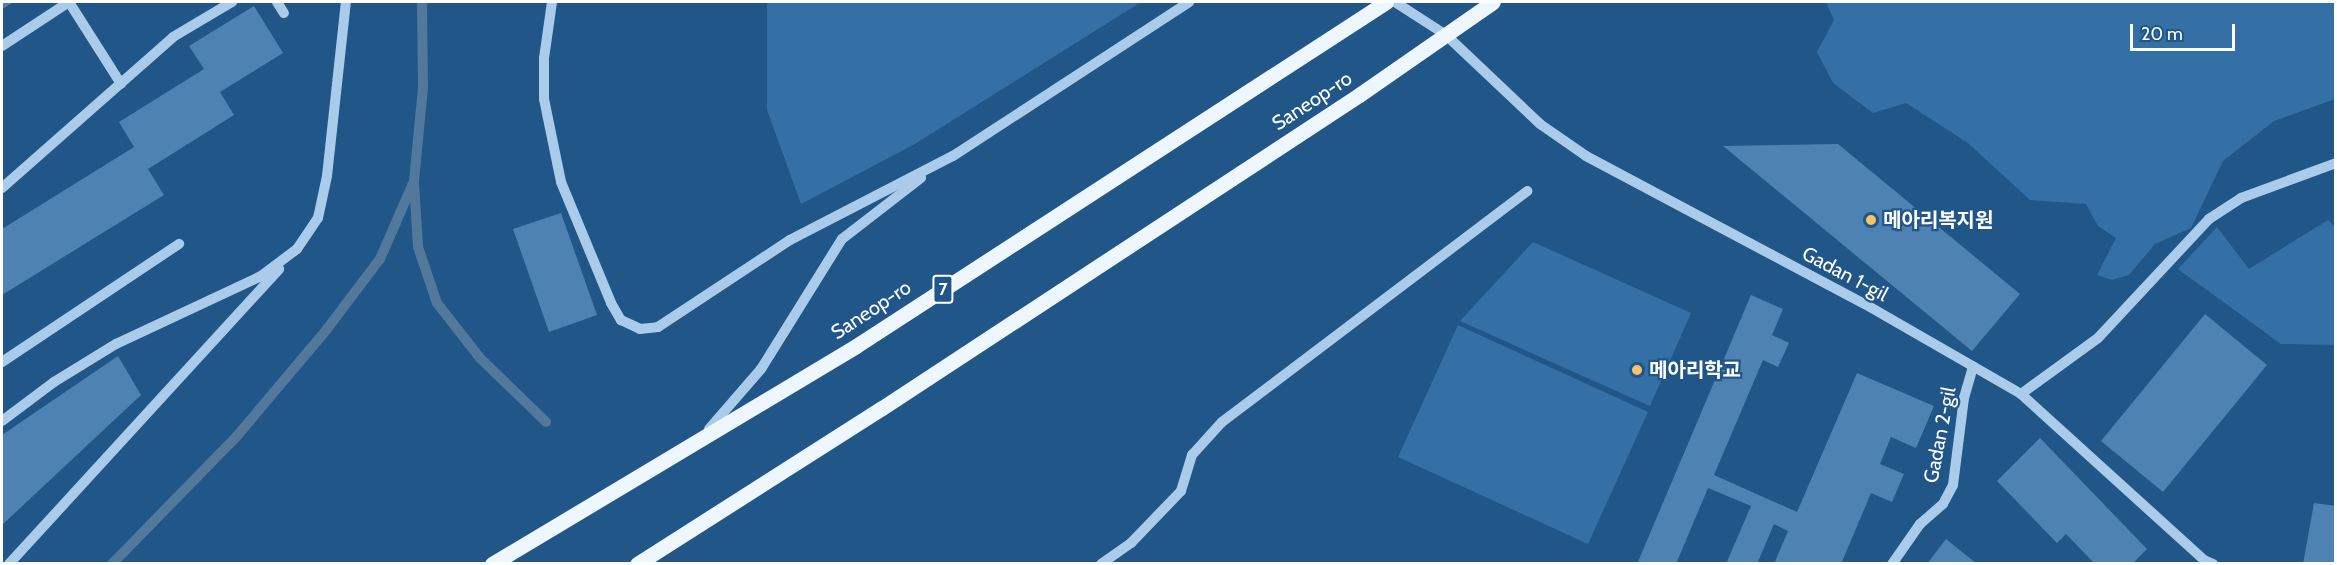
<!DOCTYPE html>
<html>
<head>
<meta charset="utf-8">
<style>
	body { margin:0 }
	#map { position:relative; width:2337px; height:565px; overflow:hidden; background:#205688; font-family:Cabin,"Noto Sans KR",sans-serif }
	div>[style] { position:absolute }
	.green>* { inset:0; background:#3470a5 }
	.stream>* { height:10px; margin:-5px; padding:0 5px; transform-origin:5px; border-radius:5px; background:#52789c }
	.building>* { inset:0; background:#4d82b2 }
	.minor>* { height:10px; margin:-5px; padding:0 5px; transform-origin:5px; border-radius:5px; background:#aaccea }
	.major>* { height:15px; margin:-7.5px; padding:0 7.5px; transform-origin:7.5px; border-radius:7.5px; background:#eef6fe }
	.dots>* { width:16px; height:16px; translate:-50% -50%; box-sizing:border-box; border:3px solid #205688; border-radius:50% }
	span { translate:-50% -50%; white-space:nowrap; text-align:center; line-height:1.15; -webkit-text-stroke:4.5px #205688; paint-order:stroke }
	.shield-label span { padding:2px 4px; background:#205688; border:2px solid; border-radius:4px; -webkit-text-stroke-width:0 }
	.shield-label { font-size:18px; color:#fff; font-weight:700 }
	.street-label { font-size:20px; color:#fff }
	.poi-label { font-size:20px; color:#fff; font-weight:700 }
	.left { translate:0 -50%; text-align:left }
	.frame { position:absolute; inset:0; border:3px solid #fff; pointer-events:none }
	.scale { position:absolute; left:2130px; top:24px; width:105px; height:27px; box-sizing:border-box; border:3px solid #fff; border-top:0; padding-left:8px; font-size:18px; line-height:21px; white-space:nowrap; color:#fff; -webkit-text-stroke:4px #205688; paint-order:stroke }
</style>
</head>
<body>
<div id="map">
	<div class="green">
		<i style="clip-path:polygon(767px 2px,1141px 2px,915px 144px,801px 204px,767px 110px)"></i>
		<i style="clip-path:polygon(1826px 2px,2335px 2px,2335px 99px,2274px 121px,2223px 161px,2191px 228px,2155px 244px,2129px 275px,2112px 280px,2097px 275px,2116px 238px,2098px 226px,2086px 204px,2030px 200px,1968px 143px,1906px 103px,1873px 113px,1833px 83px,1817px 52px,1834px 20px)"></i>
		<i style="clip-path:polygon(2328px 220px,2335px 227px,2335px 345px,2281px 344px,2178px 269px,2217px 227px,2249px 269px)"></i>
		<i style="clip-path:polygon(1533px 242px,1691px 313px,1650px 406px,1460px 321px)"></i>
		<i style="clip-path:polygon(1458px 325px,1648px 412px,1588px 544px,1398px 457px)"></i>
	</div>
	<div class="stream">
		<i style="left:414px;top:183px;width:64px;rotate:86.4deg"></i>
		<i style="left:418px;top:247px;width:59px;rotate:71.3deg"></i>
		<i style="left:437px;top:303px;width:70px;rotate:52deg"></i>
		<i style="left:480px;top:358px;width:92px;rotate:44.1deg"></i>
		<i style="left:112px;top:564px;width:179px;rotate:-45.7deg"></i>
		<i style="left:237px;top:436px;width:140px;rotate:-49.9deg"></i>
		<i style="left:327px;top:329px;width:88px;rotate:-52.9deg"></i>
		<i style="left:380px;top:259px;width:85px;rotate:-66.4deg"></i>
		<i style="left:414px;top:181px;width:94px;rotate:-84.5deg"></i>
		<i style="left:423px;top:87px;width:85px;rotate:-90.7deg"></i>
	</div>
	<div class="building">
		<i style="clip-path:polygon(2px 2px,14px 2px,2px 9px)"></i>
		<i style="clip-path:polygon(254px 6px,283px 53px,220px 92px,234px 115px,148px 169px,164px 195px,2px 295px,2px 229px,134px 147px,119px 122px,204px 69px,189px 46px)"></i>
		<i style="clip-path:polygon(1838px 144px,2020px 294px,1972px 351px,1723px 146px)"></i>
		<i style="clip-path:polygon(561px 213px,597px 315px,549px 332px,513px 229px)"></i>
		<i style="clip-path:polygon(1751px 295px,1783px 309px,1772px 335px,1789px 343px,1778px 367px,1763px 360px,1714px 475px,1797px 512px,1857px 373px,1934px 406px,1916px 448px,1891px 437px,1880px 464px,1904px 474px,1892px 502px,1871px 493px,1841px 564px,1774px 564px,1788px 531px,1774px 524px,1757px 564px,1726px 564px,1751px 506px,1708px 488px,1676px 564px,1637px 564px)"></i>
		<i style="clip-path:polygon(2205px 314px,2267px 365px,2163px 492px,2101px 441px)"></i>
		<i style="clip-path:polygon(118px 356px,141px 395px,2px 525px,2px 435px)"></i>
		<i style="clip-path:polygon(2040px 438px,2147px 549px,2132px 564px,2095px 564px,2066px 534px,2057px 543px,1997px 481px)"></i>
		<i style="clip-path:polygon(2314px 503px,2336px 506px,2336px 564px,2303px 564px)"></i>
		<i style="clip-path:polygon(1946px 539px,1977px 564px,1927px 564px)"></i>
	</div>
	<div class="minor">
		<i style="left:69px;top:2px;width:97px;rotate:57.6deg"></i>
		<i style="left:277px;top:2px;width:13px;rotate:58deg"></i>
		<i style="left:552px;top:2px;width:57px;rotate:98.1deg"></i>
		<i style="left:544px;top:58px;width:41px;rotate:90deg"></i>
		<i style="left:544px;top:99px;width:85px;rotate:78.4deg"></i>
		<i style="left:561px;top:182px;width:131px;rotate:67.5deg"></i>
		<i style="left:611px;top:303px;width:20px;rotate:60deg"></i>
		<i style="left:621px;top:320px;width:21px;rotate:25deg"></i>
		<i style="left:640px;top:329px;width:18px;rotate:-6deg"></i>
		<i style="left:658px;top:327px;width:158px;rotate:-33.4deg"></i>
		<i style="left:790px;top:240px;width:183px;rotate:-27.3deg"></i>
		<i style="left:953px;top:156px;width:282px;rotate:-33.1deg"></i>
		<i style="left:1395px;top:2px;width:61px;rotate:32.9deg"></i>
		<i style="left:1446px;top:35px;width:129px;rotate:43.4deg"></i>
		<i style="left:1540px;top:124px;width:56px;rotate:34.8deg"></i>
		<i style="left:1586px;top:156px;width:314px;rotate:28deg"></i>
		<i style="left:1863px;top:303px;width:182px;rotate:29.9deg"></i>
		<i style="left:2021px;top:394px;width:247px;rotate:42.2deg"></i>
		<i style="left:2204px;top:560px;width:10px;rotate:24deg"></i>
		<i style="left:2px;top:46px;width:80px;rotate:-33.3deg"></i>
		<i style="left:2px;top:188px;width:228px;rotate:-41.4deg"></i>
		<i style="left:173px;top:37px;width:69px;rotate:-30.7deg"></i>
		<i style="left:2px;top:362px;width:213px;rotate:-33.7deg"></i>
		<i style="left:2021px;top:394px;width:95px;rotate:-36deg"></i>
		<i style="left:2098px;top:338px;width:163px;rotate:-47deg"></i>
		<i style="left:2209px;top:219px;width:38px;rotate:-33deg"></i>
		<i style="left:2241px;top:198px;width:101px;rotate:-20.2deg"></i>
		<i style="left:2px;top:421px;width:65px;rotate:-36.9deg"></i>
		<i style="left:54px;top:382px;width:73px;rotate:-31.5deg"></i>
		<i style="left:116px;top:344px;width:160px;rotate:-25.1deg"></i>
		<i style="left:261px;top:276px;width:45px;rotate:-36.9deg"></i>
		<i style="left:297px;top:249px;width:37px;rotate:-56deg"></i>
		<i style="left:318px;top:218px;width:43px;rotate:-77.9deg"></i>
		<i style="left:327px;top:176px;width:175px;rotate:-83.8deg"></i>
		<i style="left:709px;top:429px;width:79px;rotate:-49.1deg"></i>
		<i style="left:761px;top:369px;width:153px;rotate:-58.1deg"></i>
		<i style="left:842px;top:239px;width:100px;rotate:-37.7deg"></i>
		<i style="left:9px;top:564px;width:400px;rotate:-47.5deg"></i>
		<i style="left:1101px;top:564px;width:37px;rotate:-35deg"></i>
		<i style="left:1131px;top:543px;width:72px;rotate:-46.1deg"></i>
		<i style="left:1181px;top:491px;width:38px;rotate:-73deg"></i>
		<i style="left:1192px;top:455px;width:45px;rotate:-47.7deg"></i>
		<i style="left:1222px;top:422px;width:383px;rotate:-37.1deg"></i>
		<i style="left:1892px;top:564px;width:49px;rotate:-55deg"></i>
		<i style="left:1920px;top:524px;width:30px;rotate:-41deg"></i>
		<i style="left:1943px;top:504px;width:21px;rotate:-62deg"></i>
		<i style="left:1953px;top:485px;width:88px;rotate:-82.8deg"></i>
		<i style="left:1964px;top:398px;width:33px;rotate:-74deg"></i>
	</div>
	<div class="major">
		<i style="left:492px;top:564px;width:424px;rotate:-30.9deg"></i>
		<i style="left:856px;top:346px;width:632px;rotate:-32.99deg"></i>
		<i style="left:637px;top:564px;width:290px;rotate:-32.5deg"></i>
		<i style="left:882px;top:408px;width:571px;rotate:-33.27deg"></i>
		<i style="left:1359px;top:95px;width:163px;rotate:-34.8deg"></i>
	</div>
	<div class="dots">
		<i style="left:1871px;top:220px;background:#f8c46b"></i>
		<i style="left:1637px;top:370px;background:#f8c46b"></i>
	</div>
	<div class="shield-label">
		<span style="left:943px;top:289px">7</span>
	</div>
	<div class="street-label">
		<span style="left:1312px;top:101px;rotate:-33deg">Saneop-ro</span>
		<span style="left:1845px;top:274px;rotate:28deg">Gadan 1-gil</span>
		<span style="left:871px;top:310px;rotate:-33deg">Saneop-ro</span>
		<span style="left:1940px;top:435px;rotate:-79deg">Gadan 2-gil</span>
	</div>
	<div class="poi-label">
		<span class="left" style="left:1883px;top:220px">메아리복지원</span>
		<span class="left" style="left:1649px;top:370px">메아리학교</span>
	</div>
	<div class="frame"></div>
	<div class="scale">20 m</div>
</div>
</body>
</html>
